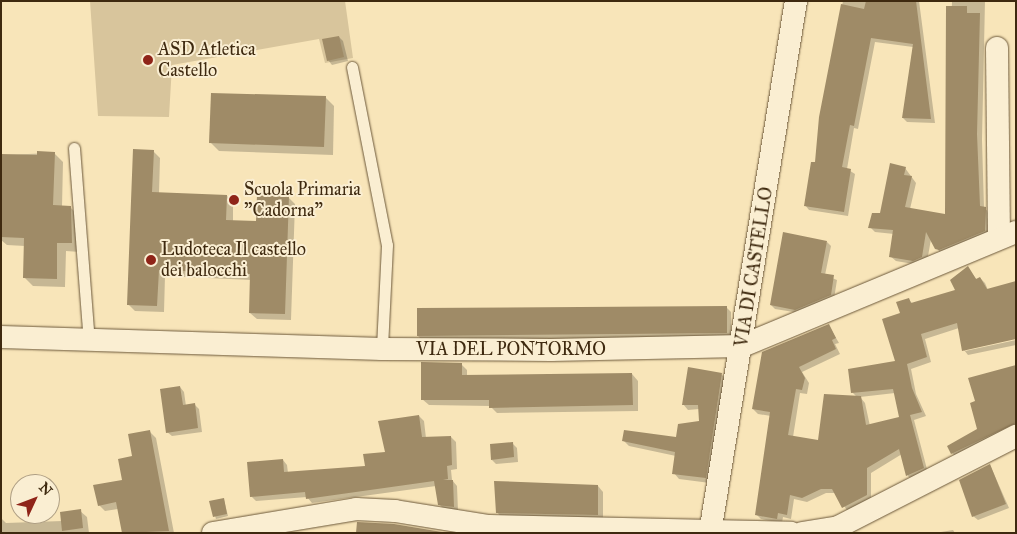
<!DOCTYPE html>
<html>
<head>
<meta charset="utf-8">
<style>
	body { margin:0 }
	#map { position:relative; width:1017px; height:534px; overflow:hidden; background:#f8e5b9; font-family:"IM FELL Great Primer",serif }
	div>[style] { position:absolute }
	.green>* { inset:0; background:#d8c59c }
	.shadow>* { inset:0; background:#0003 }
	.building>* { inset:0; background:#9f8b67 }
	.roads { filter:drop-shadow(0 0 1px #6c583a) drop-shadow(0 0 1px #6c583a) }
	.lane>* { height:11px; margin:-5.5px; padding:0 5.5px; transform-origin:5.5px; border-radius:5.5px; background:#faeed2 }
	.street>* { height:22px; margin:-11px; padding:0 11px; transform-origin:11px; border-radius:11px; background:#faeed2 }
	.dots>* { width:14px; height:14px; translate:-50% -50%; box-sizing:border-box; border:2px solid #faeed2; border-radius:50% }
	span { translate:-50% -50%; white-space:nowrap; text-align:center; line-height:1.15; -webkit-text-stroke:4px #faeed2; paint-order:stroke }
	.poi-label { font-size:18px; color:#3e290f }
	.left { translate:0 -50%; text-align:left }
	.street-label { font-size:18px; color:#3e290f }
	.frame { position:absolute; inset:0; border:2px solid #3e290f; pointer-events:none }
	.north { position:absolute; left:10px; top:474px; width:50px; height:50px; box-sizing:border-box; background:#faeed2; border:1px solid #af9f84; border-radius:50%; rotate:47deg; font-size:14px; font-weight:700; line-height:20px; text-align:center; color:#3e290f }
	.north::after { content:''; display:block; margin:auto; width:18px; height:22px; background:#8f2418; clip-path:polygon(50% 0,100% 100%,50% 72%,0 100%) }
</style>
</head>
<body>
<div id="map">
	<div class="green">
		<i style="clip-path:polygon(90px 1px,345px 1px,353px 58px,325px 63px,319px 39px,172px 65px,169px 117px,98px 116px)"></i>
	</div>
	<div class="shadow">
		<i style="clip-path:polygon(843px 1px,919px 1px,935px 123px,907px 122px,903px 118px,913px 47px,875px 42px,858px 129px,854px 128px,847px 169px,855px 174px,848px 216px,809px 210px,805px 205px,816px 164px,820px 117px)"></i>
		<i style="clip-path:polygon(952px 1px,985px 1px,982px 140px,984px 208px,990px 213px,990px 236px,941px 254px,931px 239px,927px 262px,919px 265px,896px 261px,890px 256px,894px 234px,875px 232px,870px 227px,881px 214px,905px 168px,916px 183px,910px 209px,946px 215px)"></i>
		<i style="clip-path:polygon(339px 37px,343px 41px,348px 61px,332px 65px,328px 60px)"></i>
		<i style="clip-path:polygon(325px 97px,334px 106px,333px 155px,219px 151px,211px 143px)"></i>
		<i style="clip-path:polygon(153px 151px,160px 158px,159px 193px,227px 196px,233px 203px,233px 222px,257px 223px,288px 197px,295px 204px,291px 320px,257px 319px,250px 313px,251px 280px,165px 276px,164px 312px,135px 311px,128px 304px)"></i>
		<i style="clip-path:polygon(54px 153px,63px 162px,62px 207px,70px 207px,79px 216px,80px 252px,66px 251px,65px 287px,33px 286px,24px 277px,25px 246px,7px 245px,1px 240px,1px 155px)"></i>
		<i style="clip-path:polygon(827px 242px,831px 246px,825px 275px,837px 280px,834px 299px,800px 313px,775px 309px,771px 305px)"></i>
		<i style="clip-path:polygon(evenodd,968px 268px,977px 280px,980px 278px,985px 283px,988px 290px,965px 351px,1016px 340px,1016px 345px,968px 355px,964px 350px,959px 328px,925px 339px,931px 362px,911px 369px,916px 394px,926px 416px,914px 420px,928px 473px,912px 480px,908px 476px,902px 454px,871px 473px,871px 500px,848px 512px,836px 493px,826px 493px,807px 502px,794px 499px,791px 519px,783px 517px,782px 523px,761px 519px,756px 514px,771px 416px,758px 414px,753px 409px,829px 326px,839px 343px,835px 344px,840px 354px,802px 372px,809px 383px,807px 394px,800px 393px,793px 437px,819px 442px,858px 398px,852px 392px,897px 362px,901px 314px,909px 300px,913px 304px,956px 291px,968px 268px,895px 393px,900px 418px,870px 426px,865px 403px,860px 397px,895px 393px)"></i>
		<i style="clip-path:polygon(727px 308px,731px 312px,731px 337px,422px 340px,418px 336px)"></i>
		<i style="clip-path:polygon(461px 364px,467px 370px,467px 376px,632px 374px,638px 381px,638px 411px,497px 413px,490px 406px,429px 405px,422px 399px)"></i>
		<i style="clip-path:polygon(1016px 366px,1016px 429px,957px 458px,952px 453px,978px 430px,977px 401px)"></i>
		<i style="clip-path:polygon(689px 369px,722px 375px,727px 380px,710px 483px,679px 479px,674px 473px,676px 456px,629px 446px,624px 441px,677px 438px,700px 423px,699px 409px,688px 410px,683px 404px)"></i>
		<i style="clip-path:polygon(180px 387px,184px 392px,186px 406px,194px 404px,199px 409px,202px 432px,172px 436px,167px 432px)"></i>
		<i style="clip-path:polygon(419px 416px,424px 421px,426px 438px,451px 437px,456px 442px,457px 469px,451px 470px,452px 480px,457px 486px,458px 511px,444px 509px,439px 504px,436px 486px,312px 503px,307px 497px,256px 501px,251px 496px,283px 460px,287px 465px,288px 473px,366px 467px,387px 453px)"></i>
		<i style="clip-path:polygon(150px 432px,156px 438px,174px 533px,123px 533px,118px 509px,105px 511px,99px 505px,124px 481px)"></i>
		<i style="clip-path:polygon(512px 443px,517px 448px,518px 462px,496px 464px,492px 460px)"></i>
		<i style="clip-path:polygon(990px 465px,1009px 508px,978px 520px,973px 516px)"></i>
		<i style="clip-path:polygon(598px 486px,603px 492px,603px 520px,502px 518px,497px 512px)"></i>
		<i style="clip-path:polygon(224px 500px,228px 516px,216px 519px,211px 502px)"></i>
		<i style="clip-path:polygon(80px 511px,87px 517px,89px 533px,1px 533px,1px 518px,6px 523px,62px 521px)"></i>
		<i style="clip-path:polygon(953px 530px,955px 533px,941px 533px,941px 532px)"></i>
	</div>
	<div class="building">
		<i style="clip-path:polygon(866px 1px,916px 1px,931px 119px,902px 118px,913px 44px,871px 38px,854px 126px,850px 125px,842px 167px,851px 169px,844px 212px,804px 206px,811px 162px,815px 162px,819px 117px,841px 4px,864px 9px)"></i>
		<i style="clip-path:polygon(946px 6px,967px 6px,967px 13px,980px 13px,977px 134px,980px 206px,986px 207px,985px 231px,939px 250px,935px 249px,926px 232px,922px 257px,913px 261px,889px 257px,893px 230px,868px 228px,872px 213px,880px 213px,890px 163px,906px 167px,904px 175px,912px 176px,905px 207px,945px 214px)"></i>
		<i style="clip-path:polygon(339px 36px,344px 57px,327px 61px,322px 39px)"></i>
		<i style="clip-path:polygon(211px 93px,326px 96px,324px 147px,209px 143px)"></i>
		<i style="clip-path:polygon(133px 149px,154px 150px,152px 192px,227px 195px,226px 220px,256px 221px,257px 195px,289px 196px,285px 314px,249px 313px,250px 274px,159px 270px,157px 306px,127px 305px)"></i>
		<i style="clip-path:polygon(37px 151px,55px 152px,53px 205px,71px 206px,72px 243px,57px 243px,57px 279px,23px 278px,24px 238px,1px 237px,1px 154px,37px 155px)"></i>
		<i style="clip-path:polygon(783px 232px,827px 241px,821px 273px,834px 275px,831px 295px,795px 310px,770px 305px)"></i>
		<i style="clip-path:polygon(968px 266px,976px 279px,980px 277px,987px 289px,1016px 281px,1016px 339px,962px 351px,957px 323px,921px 334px,927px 357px,907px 364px,912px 388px,922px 412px,910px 415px,924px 468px,906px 476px,899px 449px,867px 468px,867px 495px,842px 508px,832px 489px,821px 489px,802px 498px,790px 495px,787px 515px,778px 513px,777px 519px,755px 515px,770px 412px,752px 409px,762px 352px,829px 324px,836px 338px,832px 340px,836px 349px,799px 367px,805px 378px,802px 390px,796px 389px,788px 435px,818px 440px,824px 394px,861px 396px,866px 425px,899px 417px,893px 389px,851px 393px,848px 369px,895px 361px,882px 319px,900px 313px,896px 302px,909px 298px,911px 303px,955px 290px,950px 280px)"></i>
		<i style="clip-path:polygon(727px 306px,727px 333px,417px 336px,417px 308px)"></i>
		<i style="clip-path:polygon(421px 362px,462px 363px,462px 375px,632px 373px,633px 405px,489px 408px,489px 400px,421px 400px)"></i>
		<i style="clip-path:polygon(1016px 365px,1016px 423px,951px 454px,947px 446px,977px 429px,970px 403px,975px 401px,968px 378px)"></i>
		<i style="clip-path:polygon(688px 367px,722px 373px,706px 478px,672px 474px,675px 452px,622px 441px,624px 430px,676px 437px,678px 424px,699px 421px,698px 405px,682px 405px)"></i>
		<i style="clip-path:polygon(180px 386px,183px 405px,195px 403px,198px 428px,166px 433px,160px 389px)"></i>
		<i style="clip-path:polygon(419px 415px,422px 437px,451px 436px,452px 465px,447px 466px,448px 479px,443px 480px,453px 480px,454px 507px,438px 505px,434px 481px,306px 499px,305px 492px,250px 497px,247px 462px,283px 459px,284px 472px,365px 466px,363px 454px,385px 452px,378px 421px)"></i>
		<i style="clip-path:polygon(150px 430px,169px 531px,122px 533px,116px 502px,98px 506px,93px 485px,122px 480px,118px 459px,132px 456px,128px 434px)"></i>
		<i style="clip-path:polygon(513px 442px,514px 457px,491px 460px,490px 444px)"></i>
		<i style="clip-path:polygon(990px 464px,1006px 504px,972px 517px,959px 480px)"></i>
		<i style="clip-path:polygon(494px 481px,598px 485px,598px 515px,496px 513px)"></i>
		<i style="clip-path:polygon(224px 498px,227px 514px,213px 517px,209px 501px)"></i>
		<i style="clip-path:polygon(81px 509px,83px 528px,62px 531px,60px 512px)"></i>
		<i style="clip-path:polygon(357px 522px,394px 524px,448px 533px,356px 533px)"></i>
	</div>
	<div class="roads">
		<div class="lane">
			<i style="left:352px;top:67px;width:181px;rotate:78.9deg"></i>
			<i style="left:387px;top:245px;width:104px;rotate:92.8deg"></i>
			<i style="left:74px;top:148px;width:194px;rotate:85.6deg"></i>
		</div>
		<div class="street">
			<i style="left:997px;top:48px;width:190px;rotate:89.4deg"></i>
			<i style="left:1px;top:337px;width:381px;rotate:1.8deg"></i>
			<i style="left:382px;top:349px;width:169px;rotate:0.3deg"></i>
			<i style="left:551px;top:350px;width:191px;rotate:-1.2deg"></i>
			<i style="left:742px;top:346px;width:297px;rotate:-22.6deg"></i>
			<i style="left:213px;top:533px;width:145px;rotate:-9.5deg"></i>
			<i style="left:356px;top:509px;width:39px;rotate:3deg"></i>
			<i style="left:395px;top:511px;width:95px;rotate:9.1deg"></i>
			<i style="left:489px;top:526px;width:302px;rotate:1.3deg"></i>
			<i style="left:710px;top:533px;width:539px;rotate:-80.82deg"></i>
			<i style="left:802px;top:533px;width:36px;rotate:-9deg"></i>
			<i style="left:838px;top:527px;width:200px;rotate:-27.1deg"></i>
		</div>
	</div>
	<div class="dots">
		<i style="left:148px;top:60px;background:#8f2418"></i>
		<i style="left:234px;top:200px;background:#8f2418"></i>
		<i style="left:151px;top:260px;background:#8f2418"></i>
	</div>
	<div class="poi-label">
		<span class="left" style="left:158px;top:60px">ASD Atletica<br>Castello</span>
		<span class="left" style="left:244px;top:200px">Scuola Primaria<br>"Cadorna"</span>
		<span class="left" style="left:161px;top:260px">Ludoteca Il castello<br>dei balocchi</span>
	</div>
	<div class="street-label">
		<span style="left:754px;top:267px;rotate:-81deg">VIA DI CASTELLO</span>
		<span style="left:511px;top:349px">VIA DEL PONTORMO</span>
	</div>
	<div class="frame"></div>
	<div class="north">N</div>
</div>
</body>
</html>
